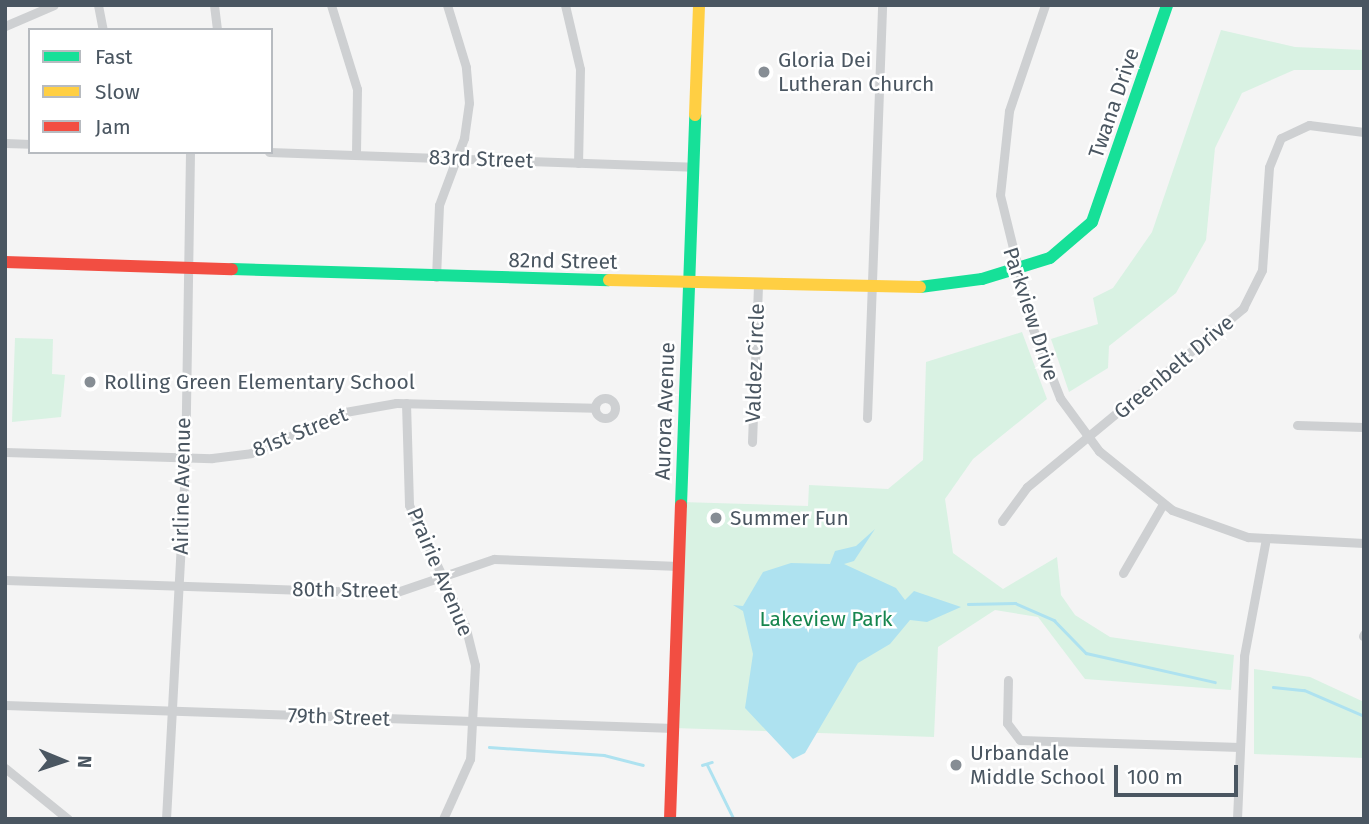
<!DOCTYPE html>
<html>
<head>
<meta charset="utf-8">
<style>
	body { margin:0 }
	#map { position:relative; width:1369px; height:824px; overflow:hidden; background:#f4f4f4; font-family:"Fira Sans",sans-serif }
	div>[style] { position:absolute }
	.green>* { inset:0; background:#d9f2e3 }
	.water>* { inset:0; background:#aee2f0 }
	.stream>* { height:2.5px; margin:-1.25px; padding:0 1.25px; transform-origin:1.25px; border-radius:1.25px; background:#aee2f0 }
	.street>* { height:9px; margin:-4.5px; padding:0 4.5px; transform-origin:4.5px; border-radius:4.5px; background:#ced0d2 }
	.street>.ring { margin:-4.5px; padding:0; box-sizing:content-box; background:none; border:9px solid #ced0d2; border-radius:50% }
	.fast>* { height:12px; margin:-6px; padding:0 6px; transform-origin:6px; border-radius:6px; background:#16e098 }
	.slow>* { height:12px; margin:-6px; padding:0 6px; transform-origin:6px; border-radius:6px; background:#ffcf43 }
	.jam>* { height:12px; margin:-6px; padding:0 6px; transform-origin:6px; border-radius:6px; background:#f24e42 }
	.dots>* { width:19px; height:19px; translate:-50% -50%; box-sizing:border-box; border:4px solid #fff; border-radius:50% }
	span { translate:-50% -50%; white-space:nowrap; text-align:center; line-height:1.15; -webkit-text-stroke:5px #fff; paint-order:stroke }
	.poi-label { font-size:21px; color:#4a5661 }
	.left { translate:0 -50%; text-align:left }
	.street-label { font-size:21px; color:#4a5661 }
	.park-label { font-size:21px; color:#17864f }
	.frame { position:absolute; inset:0; border:7px solid #4a5661; pointer-events:none }
	.legend { position:absolute; left:28px; top:28px; width:245px; height:126px; box-sizing:border-box; background:#fff; border:2px solid #b7bbc0; margin:0; padding:9px 12px; list-style:none; font-size:21px; color:#4a5661 }
	.legend li { display:flex; align-items:center; gap:14px; height:35px }
	.legend b { width:35px; border:2px solid #b7bbc0 }
	.north { position:absolute; left:28px; top:726px; width:70px; height:70px; -webkit-text-stroke:5px #fff; paint-order:stroke; rotate:92deg; font-size:19px; font-weight:700; line-height:28px; text-align:center; color:#4a5661 }
	.north::after { content:''; display:block; margin:auto; width:24px; height:32px; background:#4a5661; clip-path:polygon(50% 0,100% 100%,50% 72%,0 100%) }
	.scale { position:absolute; left:1114px; top:765px; width:124px; height:32px; box-sizing:border-box; border:4px solid #4a5661; border-top:0; padding-left:9px; font-size:21px; line-height:24px; white-space:nowrap; color:#4a5661; -webkit-text-stroke:5px #fff; paint-order:stroke }
</style>
</head>
<body>
<div id="map">
	<div class="green">
		<i style="clip-path:polygon(1221px 30px,1295px 47px,1364px 50px,1364px 70px,1294px 70px,1242px 93px,1215px 148px,1206px 240px,1176px 293px,1109px 346px,1108px 368px,1069px 392px,1051px 339px,1098px 324px,1093px 298px,1113px 288px,1152px 232px)"></i>
		<i style="clip-path:polygon(1022px 332px,1047px 399px,973px 459px,945px 499px,953px 553px,1003px 589px,1057px 557px,1061px 595px,1075px 615px,1110px 637px,1234px 655px,1231px 690px,1085px 679px,1038px 617px,995px 610px,938px 647px,934px 737px,674px 728px,681px 502px,808px 506px,809px 485px,888px 489px,923px 460px,926px 362px)"></i>
		<i style="clip-path:polygon(15px 338px,53px 339px,52px 374px,65px 375px,61px 417px,12px 422px)"></i>
		<i style="clip-path:polygon(1254px 669px,1310px 677px,1364px 702px,1364px 758px,1254px 754px)"></i>
	</div>
	<div class="water">
		<i style="clip-path:polygon(875px 529px,854px 561px,844px 564px,896px 588px,905px 600px,914px 591px,961px 607px,927px 622px,910px 620px,890px 644px,858px 663px,805px 753px,793px 759px,745px 708px,753px 654px,743px 611px,733px 605px,743px 606px,763px 572px,791px 563px,830px 564px,835px 551px,856px 546px)"></i>
	</div>
	<div class="stream">
		<i style="left:968px;top:604px;width:47px;rotate:-1.2deg"></i>
		<i style="left:1015px;top:603px;width:43px;rotate:23.6deg"></i>
		<i style="left:1054px;top:620px;width:46px;rotate:45.9deg"></i>
		<i style="left:1086px;top:653px;width:132px;rotate:12.7deg"></i>
		<i style="left:1273px;top:687px;width:31px;rotate:6deg"></i>
		<i style="left:1304px;top:690px;width:65px;rotate:23.4deg"></i>
		<i style="left:489px;top:747px;width:115px;rotate:4deg"></i>
		<i style="left:604px;top:755px;width:40px;rotate:14.4deg"></i>
		<i style="left:707px;top:764px;width:61px;rotate:63.9deg"></i>
		<i style="left:702px;top:765px;width:10px;rotate:-17deg"></i>
	</div>
	<div class="street">
		<i style="left:98px;top:5px;width:25px;rotate:79deg"></i>
		<i style="left:214px;top:5px;width:25px;rotate:83deg"></i>
		<i style="left:331px;top:5px;width:88px;rotate:72.8deg"></i>
		<i style="left:357px;top:89px;width:66px;rotate:90.9deg"></i>
		<i style="left:565px;top:5px;width:66px;rotate:76.8deg"></i>
		<i style="left:580px;top:69px;width:94px;rotate:91.2deg"></i>
		<i style="left:1045px;top:5px;width:112px;rotate:108.8deg"></i>
		<i style="left:1009px;top:111px;width:84px;rotate:96.1deg"></i>
		<i style="left:1000px;top:195px;width:138px;rotate:76.2deg"></i>
		<i style="left:1033px;top:329px;width:74px;rotate:68.6deg"></i>
		<i style="left:1060px;top:398px;width:66px;rotate:53.7deg"></i>
		<i style="left:1099px;top:451px;width:94px;rotate:38.9deg"></i>
		<i style="left:1172px;top:510px;width:81px;rotate:19.6deg"></i>
		<i style="left:1248px;top:537px;width:116px;rotate:3deg"></i>
		<i style="left:5px;top:26px;width:53px;rotate:-23.2deg"></i>
		<i style="left:5px;top:143px;width:25px;rotate:2deg"></i>
		<i style="left:269px;top:152px;width:424px;rotate:2deg"></i>
		<i style="left:436px;top:277px;width:72px;rotate:-87.6deg"></i>
		<i style="left:439px;top:205px;width:72px;rotate:-69.5deg"></i>
		<i style="left:464px;top:138px;width:35px;rotate:-82deg"></i>
		<i style="left:469px;top:103px;width:36px;rotate:-95deg"></i>
		<i style="left:466px;top:67px;width:65px;rotate:-107deg"></i>
		<i class="ring" style="left:595px;top:398px;width:11px;height:11px"></i>
		<i style="left:406px;top:403px;width:102px;rotate:88.3deg"></i>
		<i style="left:409px;top:505px;width:132px;rotate:65deg"></i>
		<i style="left:465px;top:625px;width:41px;rotate:76deg"></i>
		<i style="left:475px;top:665px;width:94px;rotate:93deg"></i>
		<i style="left:470px;top:759px;width:66px;rotate:114.2deg"></i>
		<i style="left:867px;top:418px;width:413px;rotate:-87.9deg"></i>
		<i style="left:1297px;top:425px;width:67px;rotate:1.7deg"></i>
		<i style="left:752px;top:442px;width:158px;rotate:-87.8deg"></i>
		<i style="left:5px;top:452px;width:207px;rotate:1.7deg"></i>
		<i style="left:212px;top:458px;width:39px;rotate:-7deg"></i>
		<i style="left:251px;top:453px;width:103px;rotate:-23.6deg"></i>
		<i style="left:345px;top:412px;width:52px;rotate:-10deg"></i>
		<i style="left:396px;top:403px;width:198px;rotate:1.4deg"></i>
		<i style="left:1002px;top:521px;width:42px;rotate:-53.7deg"></i>
		<i style="left:1027px;top:487px;width:281px;rotate:-39.6deg"></i>
		<i style="left:1243px;top:308px;width:42px;rotate:-63.4deg"></i>
		<i style="left:1262px;top:270px;width:103px;rotate:-86.1deg"></i>
		<i style="left:1269px;top:167px;width:31px;rotate:-68deg"></i>
		<i style="left:1281px;top:138px;width:31px;rotate:-25deg"></i>
		<i style="left:1309px;top:125px;width:55px;rotate:7.3deg"></i>
		<i style="left:1123px;top:573px;width:80px;rotate:-59.9deg"></i>
		<i style="left:5px;top:580px;width:389px;rotate:1.9deg"></i>
		<i style="left:394px;top:593px;width:106px;rotate:-18.8deg"></i>
		<i style="left:494px;top:559px;width:185px;rotate:2.2deg"></i>
		<i style="left:1363px;top:636px;width:2px;rotate:-63deg"></i>
		<i style="left:1008px;top:680px;width:43px;rotate:91.3deg"></i>
		<i style="left:1007px;top:723px;width:21px;rotate:53deg"></i>
		<i style="left:1020px;top:740px;width:220px;rotate:1.8deg"></i>
		<i style="left:5px;top:705px;width:669px;rotate:1.97deg"></i>
		<i style="left:5px;top:768px;width:81px;rotate:39deg"></i>
		<i style="left:166px;top:819px;width:349px;rotate:-86.9deg"></i>
		<i style="left:185px;top:471px;width:319px;rotate:-89.1deg"></i>
		<i style="left:1237px;top:819px;width:163px;rotate:-87.5deg"></i>
		<i style="left:1244px;top:656px;width:119px;rotate:-79.4deg"></i>
	</div>
	<div class="fast">
		<i style="left:232px;top:269px;width:377px;rotate:1.7deg"></i>
		<i style="left:920px;top:287px;width:63px;rotate:-7.4deg"></i>
		<i style="left:982px;top:279px;width:71px;rotate:-17.2deg"></i>
		<i style="left:1050px;top:258px;width:55px;rotate:-40.6deg"></i>
		<i style="left:1092px;top:222px;width:230px;rotate:-70.9deg"></i>
		<i style="left:681px;top:505px;width:390px;rotate:-87.9deg"></i>
	</div>
	<div class="slow">
		<i style="left:695px;top:115px;width:110px;rotate:-87.9deg"></i>
		<i style="left:609px;top:280px;width:311px;rotate:1.3deg"></i>
	</div>
	<div class="jam">
		<i style="left:5px;top:262px;width:227px;rotate:1.8deg"></i>
		<i style="left:670px;top:819px;width:314px;rotate:-88deg"></i>
	</div>
	<div class="dots">
		<i style="left:764px;top:72px;background:#868d94"></i>
		<i style="left:90px;top:382px;background:#868d94"></i>
		<i style="left:716px;top:518px;background:#868d94"></i>
		<i style="left:956px;top:765px;background:#868d94"></i>
	</div>
	<div class="poi-label">
		<span class="left" style="left:778px;top:72px">Gloria Dei<br>Lutheran Church</span>
		<span class="left" style="left:104px;top:382px">Rolling Green Elementary School</span>
		<span class="left" style="left:730px;top:518px">Summer Fun</span>
		<span class="left" style="left:970px;top:765px">Urbandale<br>Middle School</span>
	</div>
	<div class="street-label">
		<span style="left:1114px;top:103px;rotate:-71deg">Twana Drive</span>
		<span style="left:481px;top:159px;rotate:2deg">83rd Street</span>
		<span style="left:563px;top:261px;rotate:1deg">82nd Street</span>
		<span style="left:1031px;top:314px;rotate:72deg">Parkview Drive</span>
		<span style="left:755px;top:363px;rotate:-88deg">Valdez Circle</span>
		<span style="left:1174px;top:367px;rotate:-40deg">Greenbelt Drive</span>
		<span style="left:665px;top:411px;rotate:-88deg">Aurora Avenue</span>
		<span style="left:300px;top:432px;rotate:-22deg">81st Street</span>
		<span style="left:182px;top:486px;rotate:-89deg">Airline Avenue</span>
		<span style="left:440px;top:572px;rotate:67deg">Prairie Avenue</span>
		<span style="left:345px;top:590px;rotate:1deg">80th Street</span>
		<span style="left:339px;top:717px;rotate:2deg">79th Street</span>
	</div>
	<div class="park-label">
		<span style="left:826px;top:619px">Lakeview Park</span>
	</div>
	<div class="frame"></div>
	<ul class="legend">
	<li><b style="height:9px;background:#16e098"></b>Fast</li>
	<li><b style="height:9px;background:#ffcf43"></b>Slow</li>
	<li><b style="height:9px;background:#f24e42"></b>Jam</li>
	</ul>
	<div class="north">N</div>
	<div class="scale">100 m</div>
</div>
</body>
</html>
